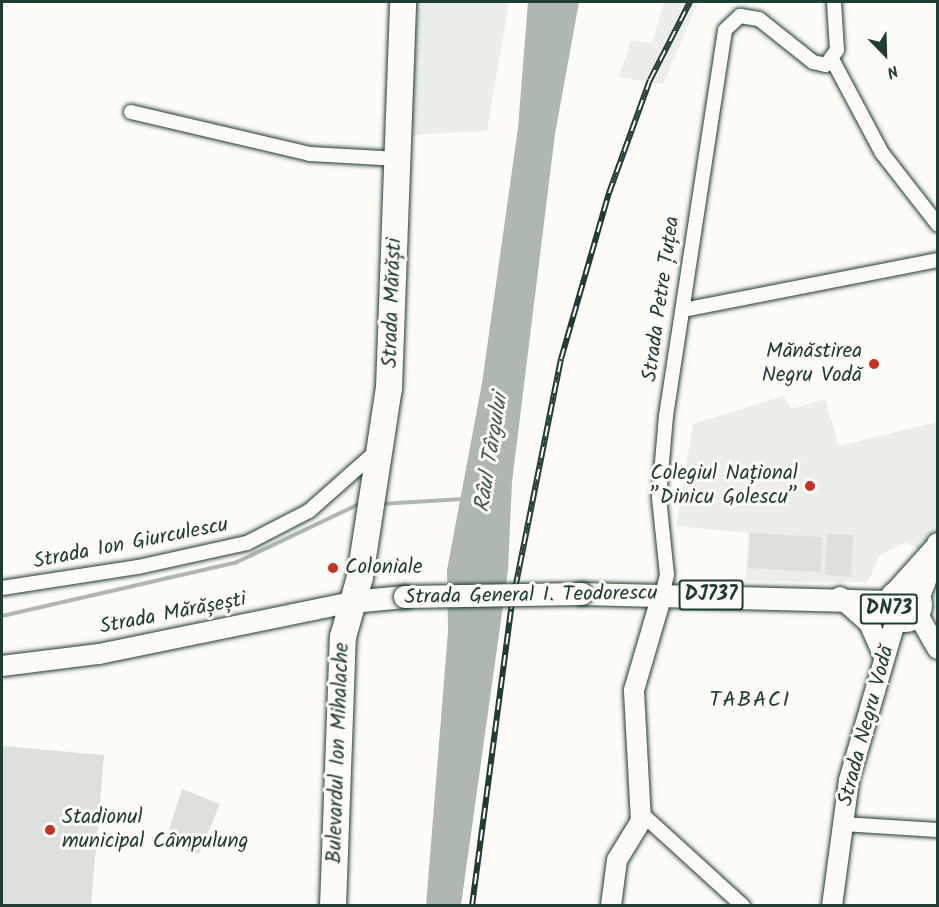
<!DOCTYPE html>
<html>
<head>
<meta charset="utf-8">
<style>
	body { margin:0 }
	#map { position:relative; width:939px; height:907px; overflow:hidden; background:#fdfcf7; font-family:Kalam,sans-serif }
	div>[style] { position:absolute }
	.built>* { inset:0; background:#eceee9 }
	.green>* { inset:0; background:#dde0db }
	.water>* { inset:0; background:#aeb8b1 }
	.stream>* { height:4px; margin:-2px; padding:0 2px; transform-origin:2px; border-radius:2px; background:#aeb8b1 }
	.roads { filter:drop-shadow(0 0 2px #1f3d34) drop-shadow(0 0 2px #1f3d34) }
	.street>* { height:14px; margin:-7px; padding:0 7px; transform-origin:7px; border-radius:7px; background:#fdfcf7 }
	.secondary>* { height:20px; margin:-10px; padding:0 10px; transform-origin:10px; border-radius:10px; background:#fdfcf7 }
	.primary>* { height:22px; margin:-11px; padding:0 11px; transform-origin:11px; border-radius:11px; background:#fdfcf7 }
	.primary>.ring { margin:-11px; padding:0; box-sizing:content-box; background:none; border:22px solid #fdfcf7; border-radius:50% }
	.highway>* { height:26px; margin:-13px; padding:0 13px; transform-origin:13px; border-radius:13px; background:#fdfcf7 }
	.rail>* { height:6px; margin-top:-3px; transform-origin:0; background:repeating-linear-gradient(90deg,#fdfcf7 0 11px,#1f3d34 0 22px); box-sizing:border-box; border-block:2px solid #1f3d34 }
	.bridges { filter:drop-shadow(0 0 2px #1f3d34) drop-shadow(0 0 2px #1f3d34) }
	.primary-bridge>* { height:22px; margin:-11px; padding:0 11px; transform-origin:11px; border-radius:11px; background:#fdfcf7 }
	.dots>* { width:16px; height:16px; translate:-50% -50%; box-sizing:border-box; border:3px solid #fdfcf7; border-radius:50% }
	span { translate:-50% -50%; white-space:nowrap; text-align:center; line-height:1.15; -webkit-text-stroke:6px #fdfcf7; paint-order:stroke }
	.shield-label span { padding:2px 4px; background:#fdfcf7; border:2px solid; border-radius:4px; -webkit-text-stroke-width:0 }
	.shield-label { font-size:20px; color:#1f3d34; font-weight:700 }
	.street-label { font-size:21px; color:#1f3d34 }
	.poi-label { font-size:21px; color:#1f3d34 }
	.right { translate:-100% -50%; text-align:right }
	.left { translate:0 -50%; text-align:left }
	.water-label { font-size:22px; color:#435c53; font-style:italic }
	.neighbourhood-label { font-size:22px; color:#1f3d34; letter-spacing:1.5px }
	.frame { position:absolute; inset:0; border:3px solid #1f3d34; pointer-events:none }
	.north { position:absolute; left:855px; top:24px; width:60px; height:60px; -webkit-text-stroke:4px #fdfcf7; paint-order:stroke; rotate:157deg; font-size:16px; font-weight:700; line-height:24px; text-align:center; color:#1f3d34 }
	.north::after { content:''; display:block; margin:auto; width:21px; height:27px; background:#1f3d34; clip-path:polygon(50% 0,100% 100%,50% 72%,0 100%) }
</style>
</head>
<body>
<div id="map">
	<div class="built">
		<i style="clip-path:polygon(409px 2px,509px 2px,487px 131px,411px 135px)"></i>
		<i style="clip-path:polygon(664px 2px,698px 2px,663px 84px,619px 77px,631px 40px,652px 43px)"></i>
		<i style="clip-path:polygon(784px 396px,792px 409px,825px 399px,839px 446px,937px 422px,937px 532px,926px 553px,905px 542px,880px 555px,868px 582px,745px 581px,749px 533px,676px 526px,693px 424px)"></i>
	</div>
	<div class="green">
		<i style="clip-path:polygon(750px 533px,822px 537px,821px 572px,748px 568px)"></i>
		<i style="clip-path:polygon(827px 534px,853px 535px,851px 577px,825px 575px)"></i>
		<i style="clip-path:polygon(2px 746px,104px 755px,91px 905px,2px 905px)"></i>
		<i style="clip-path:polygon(182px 789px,220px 804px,199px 854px,164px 845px)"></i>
	</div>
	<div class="water">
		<i style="clip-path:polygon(528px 2px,579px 2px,555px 134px,512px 482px,508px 570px,461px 905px,426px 906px,448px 631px,447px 570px,482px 383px,518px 128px)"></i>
	</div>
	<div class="stream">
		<i style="left:380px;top:504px;width:83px;rotate:-3.4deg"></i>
		<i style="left:2px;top:616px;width:241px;rotate:-12.9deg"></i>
		<i style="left:237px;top:562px;width:137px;rotate:-25.4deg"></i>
	</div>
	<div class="roads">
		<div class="street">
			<i style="left:833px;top:61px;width:104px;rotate:62deg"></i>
			<i style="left:882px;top:153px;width:91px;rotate:52.1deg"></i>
			<i style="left:131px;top:112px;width:184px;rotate:13.2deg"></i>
			<i style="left:310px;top:154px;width:89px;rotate:3.2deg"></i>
			<i style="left:683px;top:310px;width:260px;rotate:-11.1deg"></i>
			<i style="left:2px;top:588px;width:138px;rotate:-8.8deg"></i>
			<i style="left:138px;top:567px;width:112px;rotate:-12.4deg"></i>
			<i style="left:247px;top:543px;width:70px;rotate:-27.3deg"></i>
			<i style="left:309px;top:511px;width:92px;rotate:-41.5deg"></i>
			<i style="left:662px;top:595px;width:21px;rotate:-76deg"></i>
			<i style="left:667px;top:575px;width:78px;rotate:-95.9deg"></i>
			<i style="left:659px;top:497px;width:81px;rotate:-85.1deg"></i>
			<i style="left:666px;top:416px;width:390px;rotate:-81.3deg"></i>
			<i style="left:725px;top:30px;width:21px;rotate:-43deg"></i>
			<i style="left:740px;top:16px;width:19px;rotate:9deg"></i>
			<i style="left:759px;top:19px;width:69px;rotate:38.5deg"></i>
			<i style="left:813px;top:62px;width:13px;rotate:13deg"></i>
			<i style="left:826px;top:65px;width:19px;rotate:-54deg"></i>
			<i style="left:837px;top:50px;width:48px;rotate:-93.6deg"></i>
			<i style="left:642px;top:814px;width:137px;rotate:42.3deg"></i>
			<i style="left:842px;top:824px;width:96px;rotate:3.6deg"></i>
		</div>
		<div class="secondary">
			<i style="left:840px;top:597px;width:39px;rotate:42deg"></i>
			<i style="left:869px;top:623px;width:36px;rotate:66deg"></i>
			<i style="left:918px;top:615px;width:39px;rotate:60deg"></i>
			<i style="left:2px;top:666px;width:98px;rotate:-7.1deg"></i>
			<i style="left:99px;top:654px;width:258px;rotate:-11.6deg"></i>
			<i style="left:611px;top:906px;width:46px;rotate:-82.6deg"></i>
			<i style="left:617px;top:860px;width:46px;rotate:-58.4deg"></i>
			<i style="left:641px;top:821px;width:131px;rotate:-93.1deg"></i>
			<i style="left:634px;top:690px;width:99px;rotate:-73.6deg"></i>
			<i style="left:832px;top:906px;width:127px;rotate:-82.3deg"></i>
			<i style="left:849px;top:780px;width:168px;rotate:-73.7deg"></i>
		</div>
		<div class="primary">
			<i class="ring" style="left:889px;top:589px;width:10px;height:10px"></i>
			<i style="left:898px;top:590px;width:54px;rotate:-48deg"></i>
			<i style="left:582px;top:594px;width:307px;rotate:1.5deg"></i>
			<i style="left:919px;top:597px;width:56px;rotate:-70.3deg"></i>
			<i style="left:352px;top:602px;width:53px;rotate:-5.4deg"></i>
		</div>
		<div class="highway">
			<i style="left:333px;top:906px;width:269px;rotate:-87.9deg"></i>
			<i style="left:343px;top:637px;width:62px;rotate:-74.2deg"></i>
			<i style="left:360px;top:577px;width:191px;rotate:-81.3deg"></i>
			<i style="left:389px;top:388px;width:386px;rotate:-87.9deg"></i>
		</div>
	</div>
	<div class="rail">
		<i style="left:472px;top:906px;width:300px;rotate:-82.5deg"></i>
		<i style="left:511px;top:609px;width:255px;rotate:-78.7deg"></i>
		<i style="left:561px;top:359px;width:173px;rotate:-73.9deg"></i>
		<i style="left:609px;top:193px;width:120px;rotate:-70.1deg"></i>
		<i style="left:650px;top:80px;width:88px;rotate:-62.9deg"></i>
	</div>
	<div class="bridges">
		<div class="primary-bridge">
			<i style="left:405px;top:597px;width:177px;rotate:-1deg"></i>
		</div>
	</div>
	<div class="dots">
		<i style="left:874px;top:364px;background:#c8321e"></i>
		<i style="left:810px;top:486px;background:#c8321e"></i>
		<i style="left:333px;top:568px;background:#c8321e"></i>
		<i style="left:50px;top:830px;background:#c8321e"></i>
	</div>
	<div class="shield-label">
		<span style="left:711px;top:595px">DJ737</span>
		<span style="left:889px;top:609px">DN73</span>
	</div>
	<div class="street-label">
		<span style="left:662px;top:299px;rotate:-82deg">Strada Petre Țuțea</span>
		<span style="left:393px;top:303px;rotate:-88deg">Strada Mărăști</span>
		<span style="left:131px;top:544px;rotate:-11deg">Strada Ion Giurculescu</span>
		<span style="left:531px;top:596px;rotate:-1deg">Strada General I. Teodorescu</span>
		<span style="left:173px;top:614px;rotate:-11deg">Strada Mărășești</span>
		<span style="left:867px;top:726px;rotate:-75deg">Strada Negru Vodă</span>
		<span style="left:339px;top:753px;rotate:-88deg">Bulevardul Ion Mihalache</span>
	</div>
	<div class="poi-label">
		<span class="right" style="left:862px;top:364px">Mănăstirea<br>Negru Vodă</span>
		<span class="right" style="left:798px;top:486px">Colegiul Național<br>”Dinicu Golescu”</span>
		<span class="left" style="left:345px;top:568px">Coloniale</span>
		<span class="left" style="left:62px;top:830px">Stadionul<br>municipal Câmpulung</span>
	</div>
	<div class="water-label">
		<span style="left:492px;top:453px;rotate:-81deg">Râul Târgului</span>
	</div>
	<div class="neighbourhood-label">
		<span style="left:750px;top:701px">TABACI</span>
	</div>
	<div class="frame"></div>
	<div class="north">N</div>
</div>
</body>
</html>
